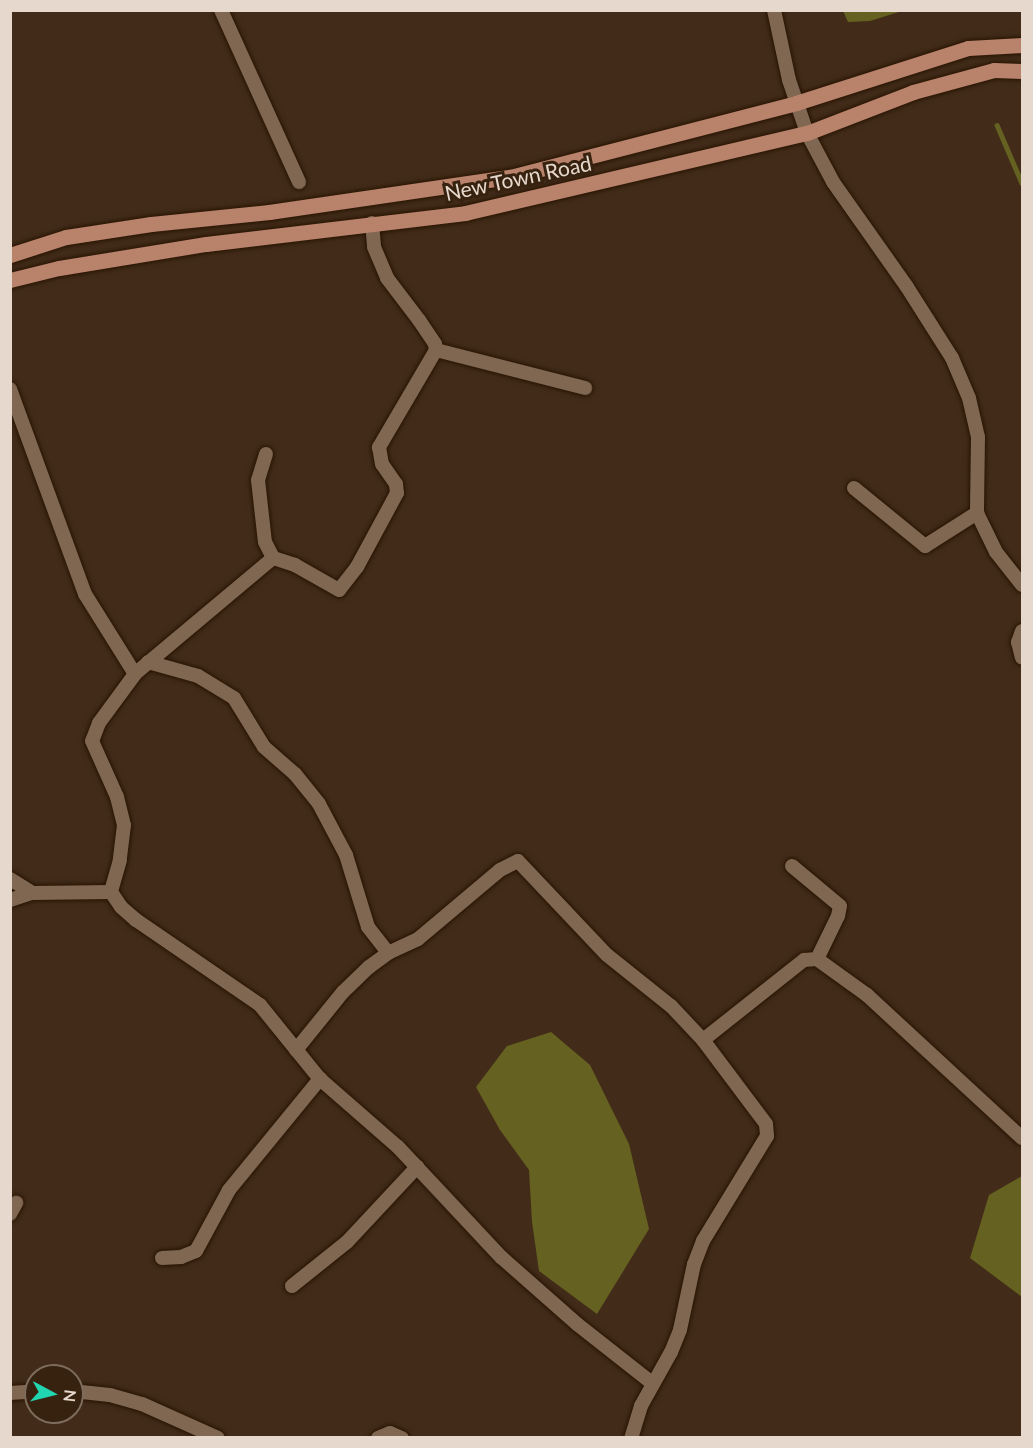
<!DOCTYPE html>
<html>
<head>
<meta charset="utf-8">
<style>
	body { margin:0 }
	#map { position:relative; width:1033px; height:1448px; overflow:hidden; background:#422c19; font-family:Lato,sans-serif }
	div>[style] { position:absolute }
	.water>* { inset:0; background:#656121 }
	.stream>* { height:4.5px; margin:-2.25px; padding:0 2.25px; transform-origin:2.25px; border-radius:2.25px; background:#656121 }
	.roads { filter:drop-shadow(0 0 2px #281403) drop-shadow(0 0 2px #281403) }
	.street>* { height:14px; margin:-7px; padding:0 7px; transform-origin:7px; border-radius:7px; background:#7f6752 }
	.primary>* { height:15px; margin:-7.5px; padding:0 7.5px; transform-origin:7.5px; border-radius:7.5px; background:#b8826b }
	span { translate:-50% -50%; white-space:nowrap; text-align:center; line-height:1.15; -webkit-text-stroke:6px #37220f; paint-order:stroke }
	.street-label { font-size:21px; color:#e6d8cc }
	.frame { position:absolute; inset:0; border:12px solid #e6d8cc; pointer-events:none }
	.north { position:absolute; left:24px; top:1364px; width:60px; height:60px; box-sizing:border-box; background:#37220f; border:2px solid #7d6b5b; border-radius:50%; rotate:97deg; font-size:16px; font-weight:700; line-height:24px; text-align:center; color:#e6d8cc }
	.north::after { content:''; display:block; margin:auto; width:21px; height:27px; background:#21d5b0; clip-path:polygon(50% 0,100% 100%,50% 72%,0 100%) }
</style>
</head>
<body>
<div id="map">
	<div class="water">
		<i style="clip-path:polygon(843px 11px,902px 11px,870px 21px,848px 22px)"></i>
		<i style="clip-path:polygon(551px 1032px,590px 1065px,629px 1144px,649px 1229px,597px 1314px,539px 1271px,532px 1222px,529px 1170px,500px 1130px,476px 1087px,507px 1046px)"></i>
		<i style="clip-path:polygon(1022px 1176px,1022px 1297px,970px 1258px,989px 1195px)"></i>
	</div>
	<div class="stream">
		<i style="left:997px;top:125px;width:63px;rotate:66.7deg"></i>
	</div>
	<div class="roads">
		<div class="street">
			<i style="left:221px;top:10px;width:189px;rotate:65.6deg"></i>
			<i style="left:774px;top:10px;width:72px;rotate:77.9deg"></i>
			<i style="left:789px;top:80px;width:56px;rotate:71.2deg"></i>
			<i style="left:807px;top:133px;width:55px;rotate:62deg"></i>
			<i style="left:833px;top:182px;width:128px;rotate:54.8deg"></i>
			<i style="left:907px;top:287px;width:84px;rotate:57.6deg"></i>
			<i style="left:952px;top:358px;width:43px;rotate:67deg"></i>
			<i style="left:969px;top:398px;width:40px;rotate:77deg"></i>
			<i style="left:978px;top:437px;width:76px;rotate:90.8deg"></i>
			<i style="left:977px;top:513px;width:43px;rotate:64deg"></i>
			<i style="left:996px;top:552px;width:42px;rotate:51.8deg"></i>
			<i style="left:372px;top:223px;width:24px;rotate:85deg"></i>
			<i style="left:374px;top:247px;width:34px;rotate:67deg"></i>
			<i style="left:387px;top:278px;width:53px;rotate:52.7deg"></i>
			<i style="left:419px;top:320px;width:29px;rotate:56deg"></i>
			<i style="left:435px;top:344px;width:6px;rotate:81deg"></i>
			<i style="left:436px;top:350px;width:113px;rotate:120.4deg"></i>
			<i style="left:379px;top:447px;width:17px;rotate:80deg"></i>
			<i style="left:382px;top:464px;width:24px;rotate:55deg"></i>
			<i style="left:396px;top:484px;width:9px;rotate:84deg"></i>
			<i style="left:397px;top:493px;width:84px;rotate:118.4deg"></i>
			<i style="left:357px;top:567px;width:29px;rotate:128deg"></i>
			<i style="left:339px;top:590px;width:51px;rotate:-150.4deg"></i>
			<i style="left:295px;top:565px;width:23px;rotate:-162deg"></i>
			<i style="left:273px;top:558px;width:180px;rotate:140deg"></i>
			<i style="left:135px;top:674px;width:61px;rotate:126.3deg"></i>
			<i style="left:99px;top:723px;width:19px;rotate:111deg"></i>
			<i style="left:92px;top:741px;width:61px;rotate:65.9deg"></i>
			<i style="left:117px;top:797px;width:29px;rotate:76deg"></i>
			<i style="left:124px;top:825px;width:35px;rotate:97deg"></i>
			<i style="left:120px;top:860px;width:33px;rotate:106deg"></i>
			<i style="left:111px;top:892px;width:18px;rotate:56deg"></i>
			<i style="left:121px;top:907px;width:20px;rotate:41deg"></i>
			<i style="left:136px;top:920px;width:150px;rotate:34.4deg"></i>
			<i style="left:260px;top:1005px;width:95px;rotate:51deg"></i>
			<i style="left:320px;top:1079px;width:103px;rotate:41.1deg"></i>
			<i style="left:398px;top:1147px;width:151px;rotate:46.9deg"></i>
			<i style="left:501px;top:1257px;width:101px;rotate:41.4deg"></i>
			<i style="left:577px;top:1324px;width:95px;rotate:38.2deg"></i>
			<i style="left:436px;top:350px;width:154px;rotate:14.3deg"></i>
			<i style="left:10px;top:389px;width:218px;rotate:69.9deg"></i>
			<i style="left:85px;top:594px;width:94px;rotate:58deg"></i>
			<i style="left:266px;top:454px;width:27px;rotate:107deg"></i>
			<i style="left:258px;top:480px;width:62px;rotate:83.6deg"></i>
			<i style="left:265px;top:542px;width:18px;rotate:63deg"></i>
			<i style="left:854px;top:488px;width:92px;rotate:39.2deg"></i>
			<i style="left:925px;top:546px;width:62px;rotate:-32.4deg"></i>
			<i style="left:1022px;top:631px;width:12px;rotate:110deg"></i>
			<i style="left:1018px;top:642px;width:16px;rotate:76deg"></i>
			<i style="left:148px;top:662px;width:52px;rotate:15.6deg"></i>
			<i style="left:198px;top:676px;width:42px;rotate:31.4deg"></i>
			<i style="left:234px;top:698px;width:57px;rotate:58.5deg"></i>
			<i style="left:264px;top:747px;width:41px;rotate:41.1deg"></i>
			<i style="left:295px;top:774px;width:38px;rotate:51deg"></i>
			<i style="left:319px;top:804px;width:58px;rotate:62.1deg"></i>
			<i style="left:346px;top:855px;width:75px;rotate:73deg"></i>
			<i style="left:368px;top:927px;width:33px;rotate:52deg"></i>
			<i style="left:792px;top:866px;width:62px;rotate:39.8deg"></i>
			<i style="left:840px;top:906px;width:10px;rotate:101deg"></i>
			<i style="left:838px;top:916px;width:48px;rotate:116deg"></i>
			<i style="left:10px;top:879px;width:26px;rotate:32deg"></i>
			<i style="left:10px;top:900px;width:23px;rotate:-18deg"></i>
			<i style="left:32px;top:893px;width:79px;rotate:-0.7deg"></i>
			<i style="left:703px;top:1040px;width:129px;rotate:-38.4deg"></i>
			<i style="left:804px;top:960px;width:13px;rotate:-4deg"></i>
			<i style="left:817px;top:959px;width:62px;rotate:35.8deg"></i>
			<i style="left:867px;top:995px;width:211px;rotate:42.7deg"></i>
			<i style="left:296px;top:1050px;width:75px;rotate:-51deg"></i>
			<i style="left:343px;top:992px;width:36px;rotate:-44deg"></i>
			<i style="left:369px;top:967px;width:24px;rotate:-36deg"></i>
			<i style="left:388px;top:953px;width:33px;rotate:-25deg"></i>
			<i style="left:418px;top:939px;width:107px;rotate:-40.1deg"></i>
			<i style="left:500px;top:870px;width:20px;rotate:-27deg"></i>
			<i style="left:518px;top:861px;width:129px;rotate:46.6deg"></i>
			<i style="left:607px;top:955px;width:82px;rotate:38.6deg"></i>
			<i style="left:671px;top:1006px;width:47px;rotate:46.7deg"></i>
			<i style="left:703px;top:1040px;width:105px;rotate:53.1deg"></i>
			<i style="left:766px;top:1124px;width:12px;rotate:85deg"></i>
			<i style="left:767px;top:1136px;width:123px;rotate:121.4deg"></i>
			<i style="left:703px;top:1241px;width:25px;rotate:111deg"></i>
			<i style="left:694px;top:1264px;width:67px;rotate:102deg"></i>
			<i style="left:680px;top:1330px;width:24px;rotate:112deg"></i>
			<i style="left:671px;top:1352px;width:62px;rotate:119.1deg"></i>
			<i style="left:641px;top:1406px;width:34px;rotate:107deg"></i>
			<i style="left:10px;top:1214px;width:13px;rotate:-61deg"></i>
			<i style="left:162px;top:1258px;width:19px;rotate:-3deg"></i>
			<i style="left:181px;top:1257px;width:16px;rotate:-22deg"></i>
			<i style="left:196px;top:1251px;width:69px;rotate:-61.6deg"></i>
			<i style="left:229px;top:1190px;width:144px;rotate:-50.7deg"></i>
			<i style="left:292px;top:1286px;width:70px;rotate:-38.7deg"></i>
			<i style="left:347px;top:1242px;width:103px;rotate:-47deg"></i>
			<i style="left:72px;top:1391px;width:38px;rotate:6deg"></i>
			<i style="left:110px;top:1395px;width:33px;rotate:16deg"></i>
			<i style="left:142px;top:1404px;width:83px;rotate:24.1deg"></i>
			<i style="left:10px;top:1393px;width:26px;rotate:-4deg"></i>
			<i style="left:378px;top:1438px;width:13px;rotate:-23deg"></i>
			<i style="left:390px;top:1433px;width:13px;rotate:23deg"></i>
		</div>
		<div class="primary">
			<i style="left:10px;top:255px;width:59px;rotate:-17.8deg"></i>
			<i style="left:66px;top:237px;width:86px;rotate:-8.7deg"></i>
			<i style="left:151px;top:224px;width:119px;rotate:-5.8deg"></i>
			<i style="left:269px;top:212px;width:244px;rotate:-8.3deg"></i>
			<i style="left:510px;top:177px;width:295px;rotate:-14.5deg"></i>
			<i style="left:796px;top:103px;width:181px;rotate:-17.7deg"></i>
			<i style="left:968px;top:48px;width:54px;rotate:-3.2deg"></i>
			<i style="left:10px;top:280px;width:50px;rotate:-13.8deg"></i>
			<i style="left:59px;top:268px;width:149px;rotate:-9.3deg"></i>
			<i style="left:206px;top:244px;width:261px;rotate:-6.8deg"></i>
			<i style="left:465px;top:213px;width:351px;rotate:-13.2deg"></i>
			<i style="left:807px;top:133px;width:114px;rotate:-21.1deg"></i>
			<i style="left:913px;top:92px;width:84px;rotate:-15.2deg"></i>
			<i style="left:994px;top:70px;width:28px;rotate:2deg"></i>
		</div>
	</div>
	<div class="street-label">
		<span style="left:518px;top:178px;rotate:-12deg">New Town Road</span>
	</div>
	<div class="frame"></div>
	<div class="north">N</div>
</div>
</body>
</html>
